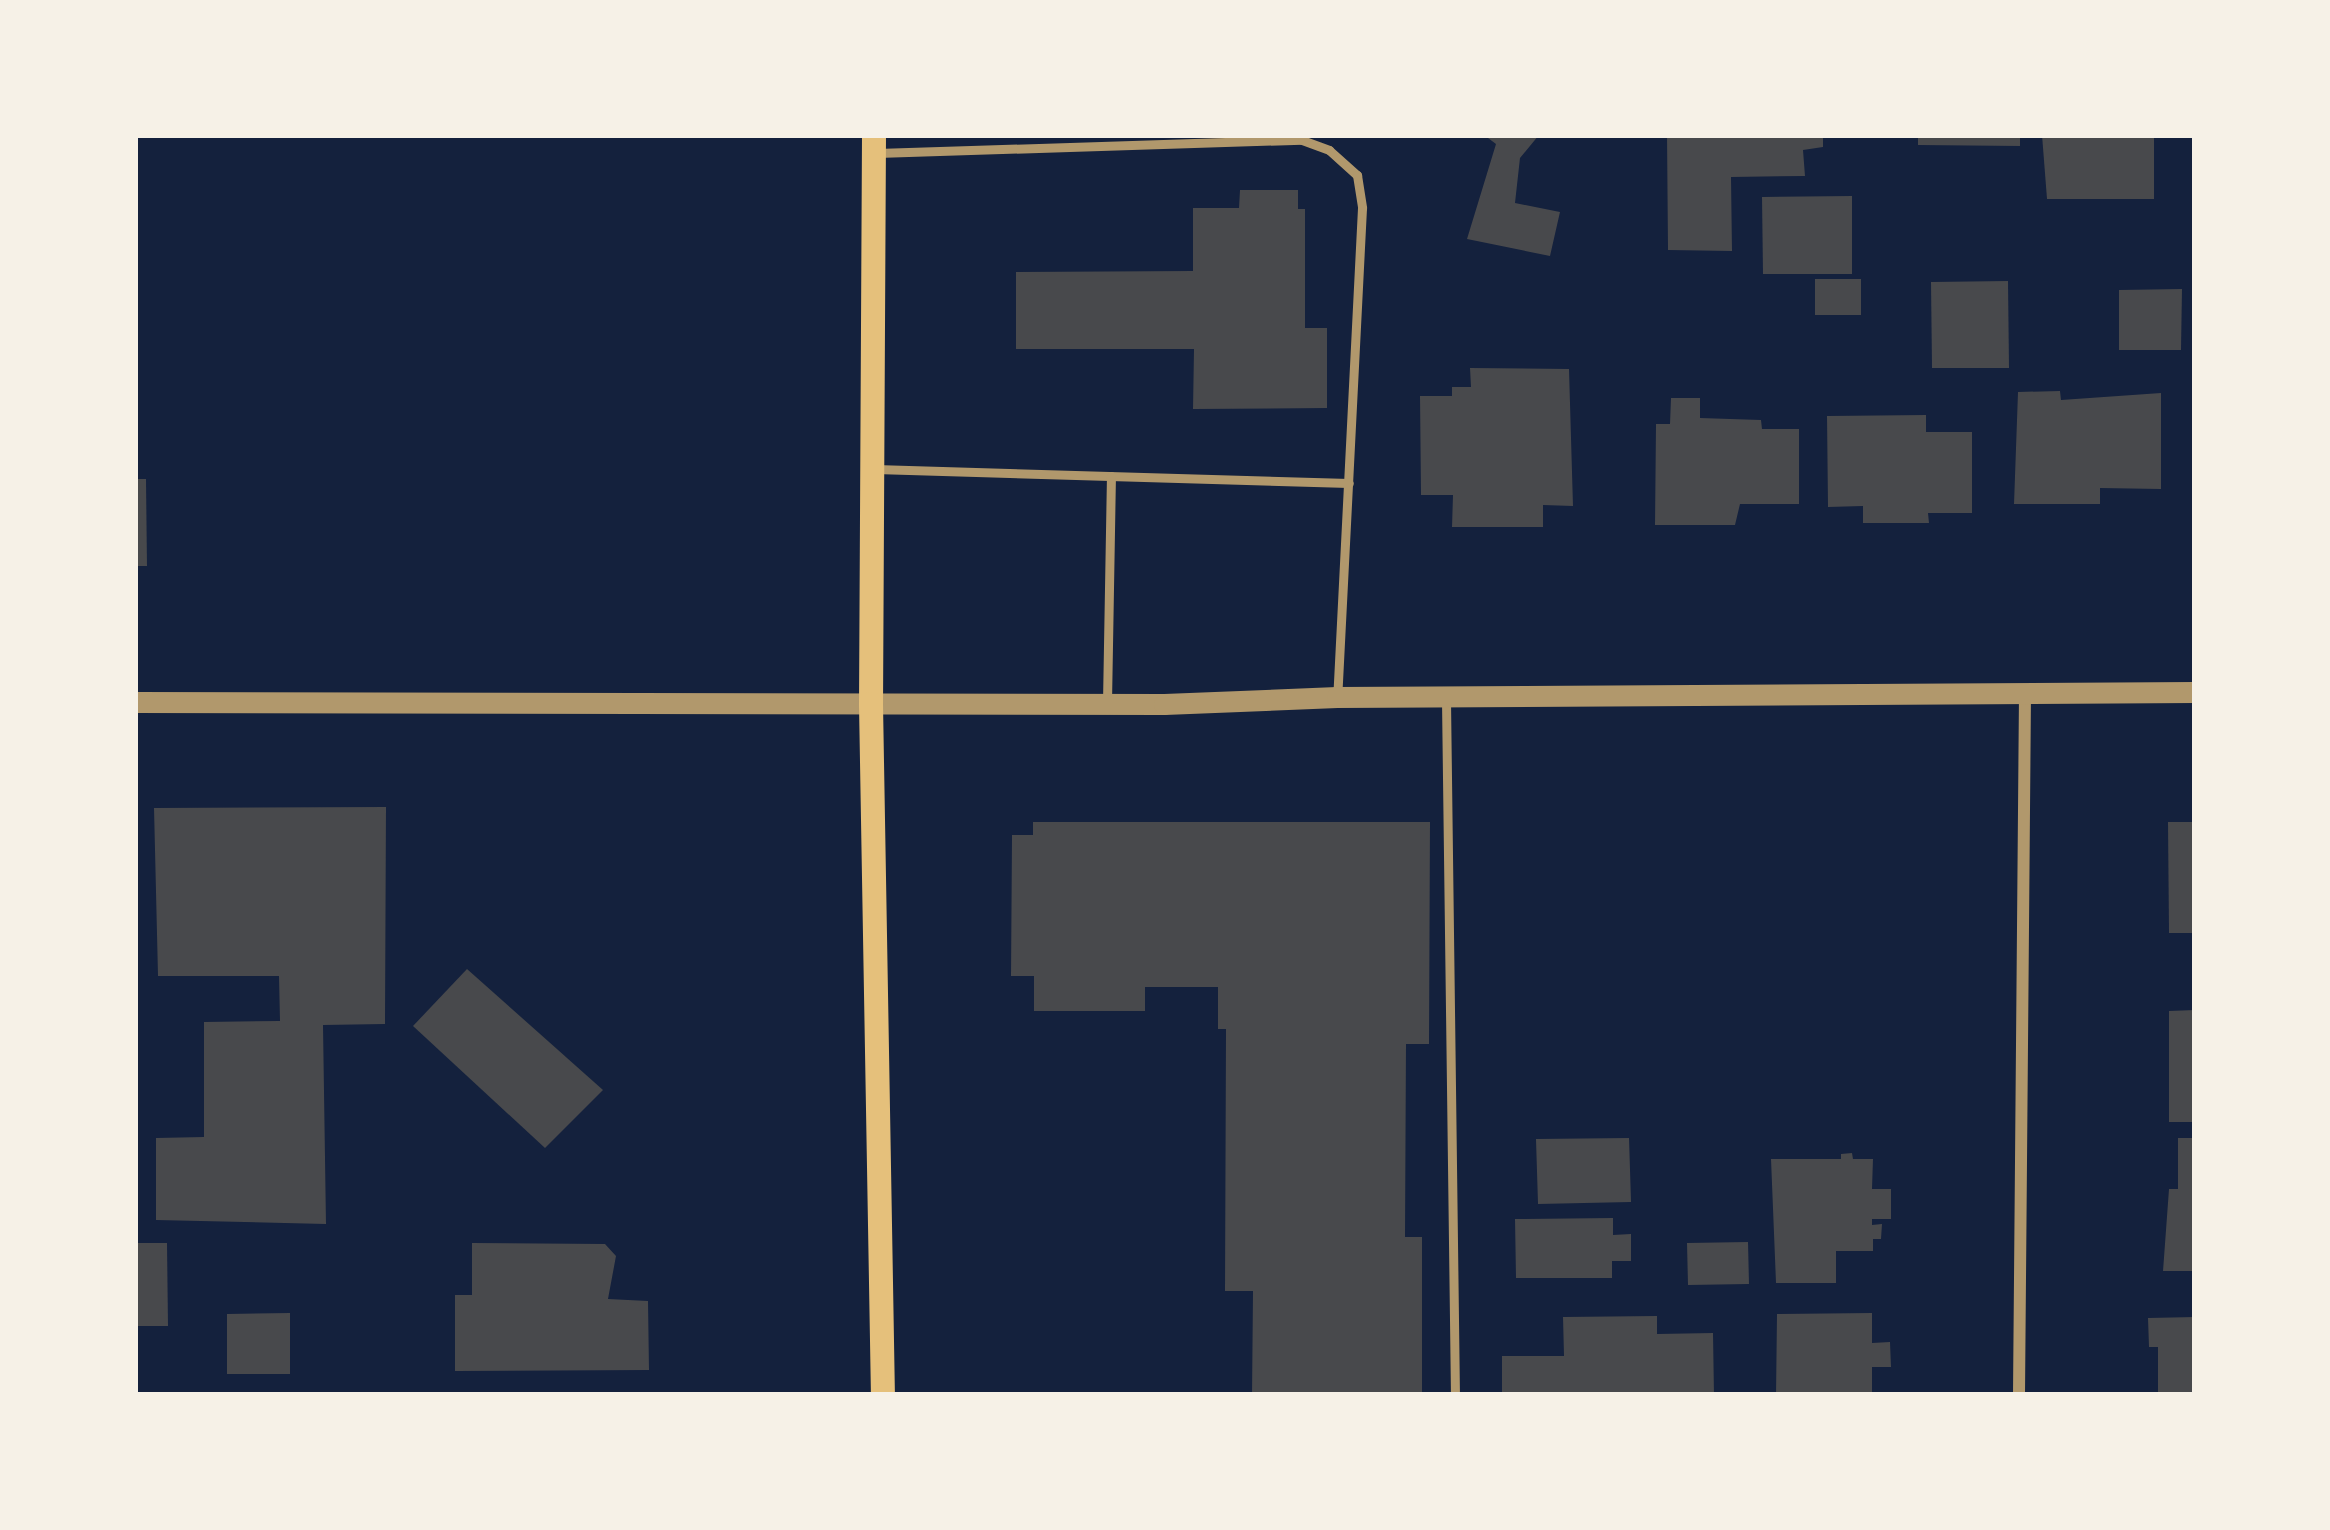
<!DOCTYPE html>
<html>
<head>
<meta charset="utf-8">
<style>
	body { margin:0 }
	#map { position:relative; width:2330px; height:1530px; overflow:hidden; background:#14213d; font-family:Raleway,sans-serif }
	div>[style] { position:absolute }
	.building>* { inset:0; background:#48494c }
	.service>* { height:9px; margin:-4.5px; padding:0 4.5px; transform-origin:4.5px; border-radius:4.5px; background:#b1986c }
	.minor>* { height:12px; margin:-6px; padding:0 6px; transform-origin:6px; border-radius:6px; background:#b1986c }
	.tertiary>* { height:21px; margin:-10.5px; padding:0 10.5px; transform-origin:10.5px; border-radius:10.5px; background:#b1986c }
	.secondary>* { height:24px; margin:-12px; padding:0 12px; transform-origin:12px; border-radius:12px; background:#e5c07b }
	span { translate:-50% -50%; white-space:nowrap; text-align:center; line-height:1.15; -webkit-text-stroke:9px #f6f1e7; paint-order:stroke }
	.frame { position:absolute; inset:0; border:138px solid #f6f1e7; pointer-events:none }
</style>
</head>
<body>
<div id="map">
	<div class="building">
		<i style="clip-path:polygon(1484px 135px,1539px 135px,1520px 158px,1515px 203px,1560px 212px,1550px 256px,1467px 239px,1496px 144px)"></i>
		<i style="clip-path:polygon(1667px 135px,1823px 135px,1823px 147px,1803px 150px,1805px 176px,1731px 177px,1732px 251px,1668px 250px)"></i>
		<i style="clip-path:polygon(1918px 135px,2020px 135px,2020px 146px,1918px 145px)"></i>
		<i style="clip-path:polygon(2042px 135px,2154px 135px,2154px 199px,2047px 199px)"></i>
		<i style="clip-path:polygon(1240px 190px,1298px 190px,1298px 209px,1305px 209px,1305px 328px,1327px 328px,1327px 408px,1193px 409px,1194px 349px,1016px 349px,1016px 272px,1193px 271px,1193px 208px,1239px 208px)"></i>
		<i style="clip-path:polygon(1852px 196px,1852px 274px,1763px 274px,1762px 197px)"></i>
		<i style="clip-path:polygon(1815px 279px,1861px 279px,1861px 315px,1815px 315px)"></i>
		<i style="clip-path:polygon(2008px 281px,2009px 368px,1932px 368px,1931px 282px)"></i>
		<i style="clip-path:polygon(2182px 289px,2181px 350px,2119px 350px,2119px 290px)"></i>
		<i style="clip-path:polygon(1470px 368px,1569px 369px,1573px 506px,1543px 505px,1543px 527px,1452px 527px,1453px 495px,1421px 495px,1420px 396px,1452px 396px,1452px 387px,1471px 387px)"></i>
		<i style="clip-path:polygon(2060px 391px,2061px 400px,2161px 393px,2161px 489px,2100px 488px,2100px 504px,2014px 504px,2018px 392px)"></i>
		<i style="clip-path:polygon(1671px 398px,1700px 398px,1700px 418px,1761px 420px,1762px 429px,1799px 429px,1799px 504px,1740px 504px,1735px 525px,1655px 525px,1656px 424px,1670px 424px)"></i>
		<i style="clip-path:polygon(1926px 415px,1926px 432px,1972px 432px,1972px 513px,1928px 513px,1929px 523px,1863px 523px,1863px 506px,1828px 507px,1827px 416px)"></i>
		<i style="clip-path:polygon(135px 479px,146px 479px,147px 566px,135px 566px)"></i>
		<i style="clip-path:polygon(386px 807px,385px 1024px,323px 1025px,326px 1224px,156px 1220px,156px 1138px,204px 1137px,204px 1022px,280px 1021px,279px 976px,158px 976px,154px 808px)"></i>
		<i style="clip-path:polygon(1033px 822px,1430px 822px,1429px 1044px,1406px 1044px,1405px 1237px,1422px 1237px,1422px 1395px,1252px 1395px,1253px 1291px,1225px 1291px,1226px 1029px,1218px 1029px,1218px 987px,1145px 987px,1145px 1011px,1034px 1011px,1034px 976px,1011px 976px,1012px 835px,1033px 835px)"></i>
		<i style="clip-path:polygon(2168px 822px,2195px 822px,2195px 933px,2169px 933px)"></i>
		<i style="clip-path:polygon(467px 969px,603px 1090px,545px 1148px,413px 1026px)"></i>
		<i style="clip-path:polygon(2195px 1010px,2195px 1122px,2169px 1122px,2169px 1011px)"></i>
		<i style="clip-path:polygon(1629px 1138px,1631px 1202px,1538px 1204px,1536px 1139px)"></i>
		<i style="clip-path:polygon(2178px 1138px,2195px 1138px,2195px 1271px,2163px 1271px,2169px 1189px,2178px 1189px)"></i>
		<i style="clip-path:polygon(1852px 1153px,1853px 1159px,1873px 1159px,1872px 1189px,1891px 1189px,1891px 1219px,1872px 1219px,1872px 1225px,1882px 1224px,1881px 1239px,1873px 1239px,1873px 1251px,1836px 1251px,1836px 1283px,1776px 1283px,1771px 1159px,1841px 1159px,1841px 1154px)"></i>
		<i style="clip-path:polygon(1613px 1218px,1613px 1235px,1631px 1234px,1631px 1261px,1612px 1261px,1612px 1278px,1516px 1278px,1515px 1219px)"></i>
		<i style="clip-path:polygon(1748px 1242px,1749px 1284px,1688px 1285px,1687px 1243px)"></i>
		<i style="clip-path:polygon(135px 1243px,167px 1243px,168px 1326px,135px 1326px)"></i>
		<i style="clip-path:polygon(472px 1243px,605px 1244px,616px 1256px,608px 1299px,648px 1301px,649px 1370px,455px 1371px,455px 1295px,472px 1295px)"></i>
		<i style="clip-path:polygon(290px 1313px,290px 1374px,227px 1374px,227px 1314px)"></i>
		<i style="clip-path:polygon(1872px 1313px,1872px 1343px,1890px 1342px,1891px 1367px,1872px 1367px,1872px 1395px,1776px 1395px,1777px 1314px)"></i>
		<i style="clip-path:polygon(1657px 1316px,1657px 1334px,1713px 1333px,1714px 1395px,1502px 1395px,1502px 1356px,1564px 1356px,1563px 1317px)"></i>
		<i style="clip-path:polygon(2195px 1317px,2195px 1395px,2158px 1395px,2158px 1347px,2149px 1347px,2148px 1318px)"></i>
	</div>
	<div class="service">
		<i style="left:877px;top:153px;width:425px;rotate:-1.8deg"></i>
		<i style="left:1302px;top:140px;width:29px;rotate:20deg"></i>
		<i style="left:1329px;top:150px;width:38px;rotate:42deg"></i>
		<i style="left:1357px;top:175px;width:33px;rotate:81deg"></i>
		<i style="left:1362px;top:208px;width:490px;rotate:92.9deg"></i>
		<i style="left:875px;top:469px;width:474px;rotate:1.7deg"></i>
		<i style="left:1446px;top:700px;width:695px;rotate:89.26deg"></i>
		<i style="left:1107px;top:703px;width:227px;rotate:-89deg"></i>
	</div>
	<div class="minor">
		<i style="left:2019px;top:1395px;width:701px;rotate:-89.51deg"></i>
	</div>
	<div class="tertiary">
		<i style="left:135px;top:702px;width:1029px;rotate:0.11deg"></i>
		<i style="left:1164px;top:704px;width:173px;rotate:-2.3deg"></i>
		<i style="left:1337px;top:697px;width:858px;rotate:-0.33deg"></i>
	</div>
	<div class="secondary">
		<i style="left:874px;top:135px;width:569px;rotate:90.3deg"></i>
		<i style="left:871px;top:704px;width:691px;rotate:89.01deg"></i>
	</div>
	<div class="frame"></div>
</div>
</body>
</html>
